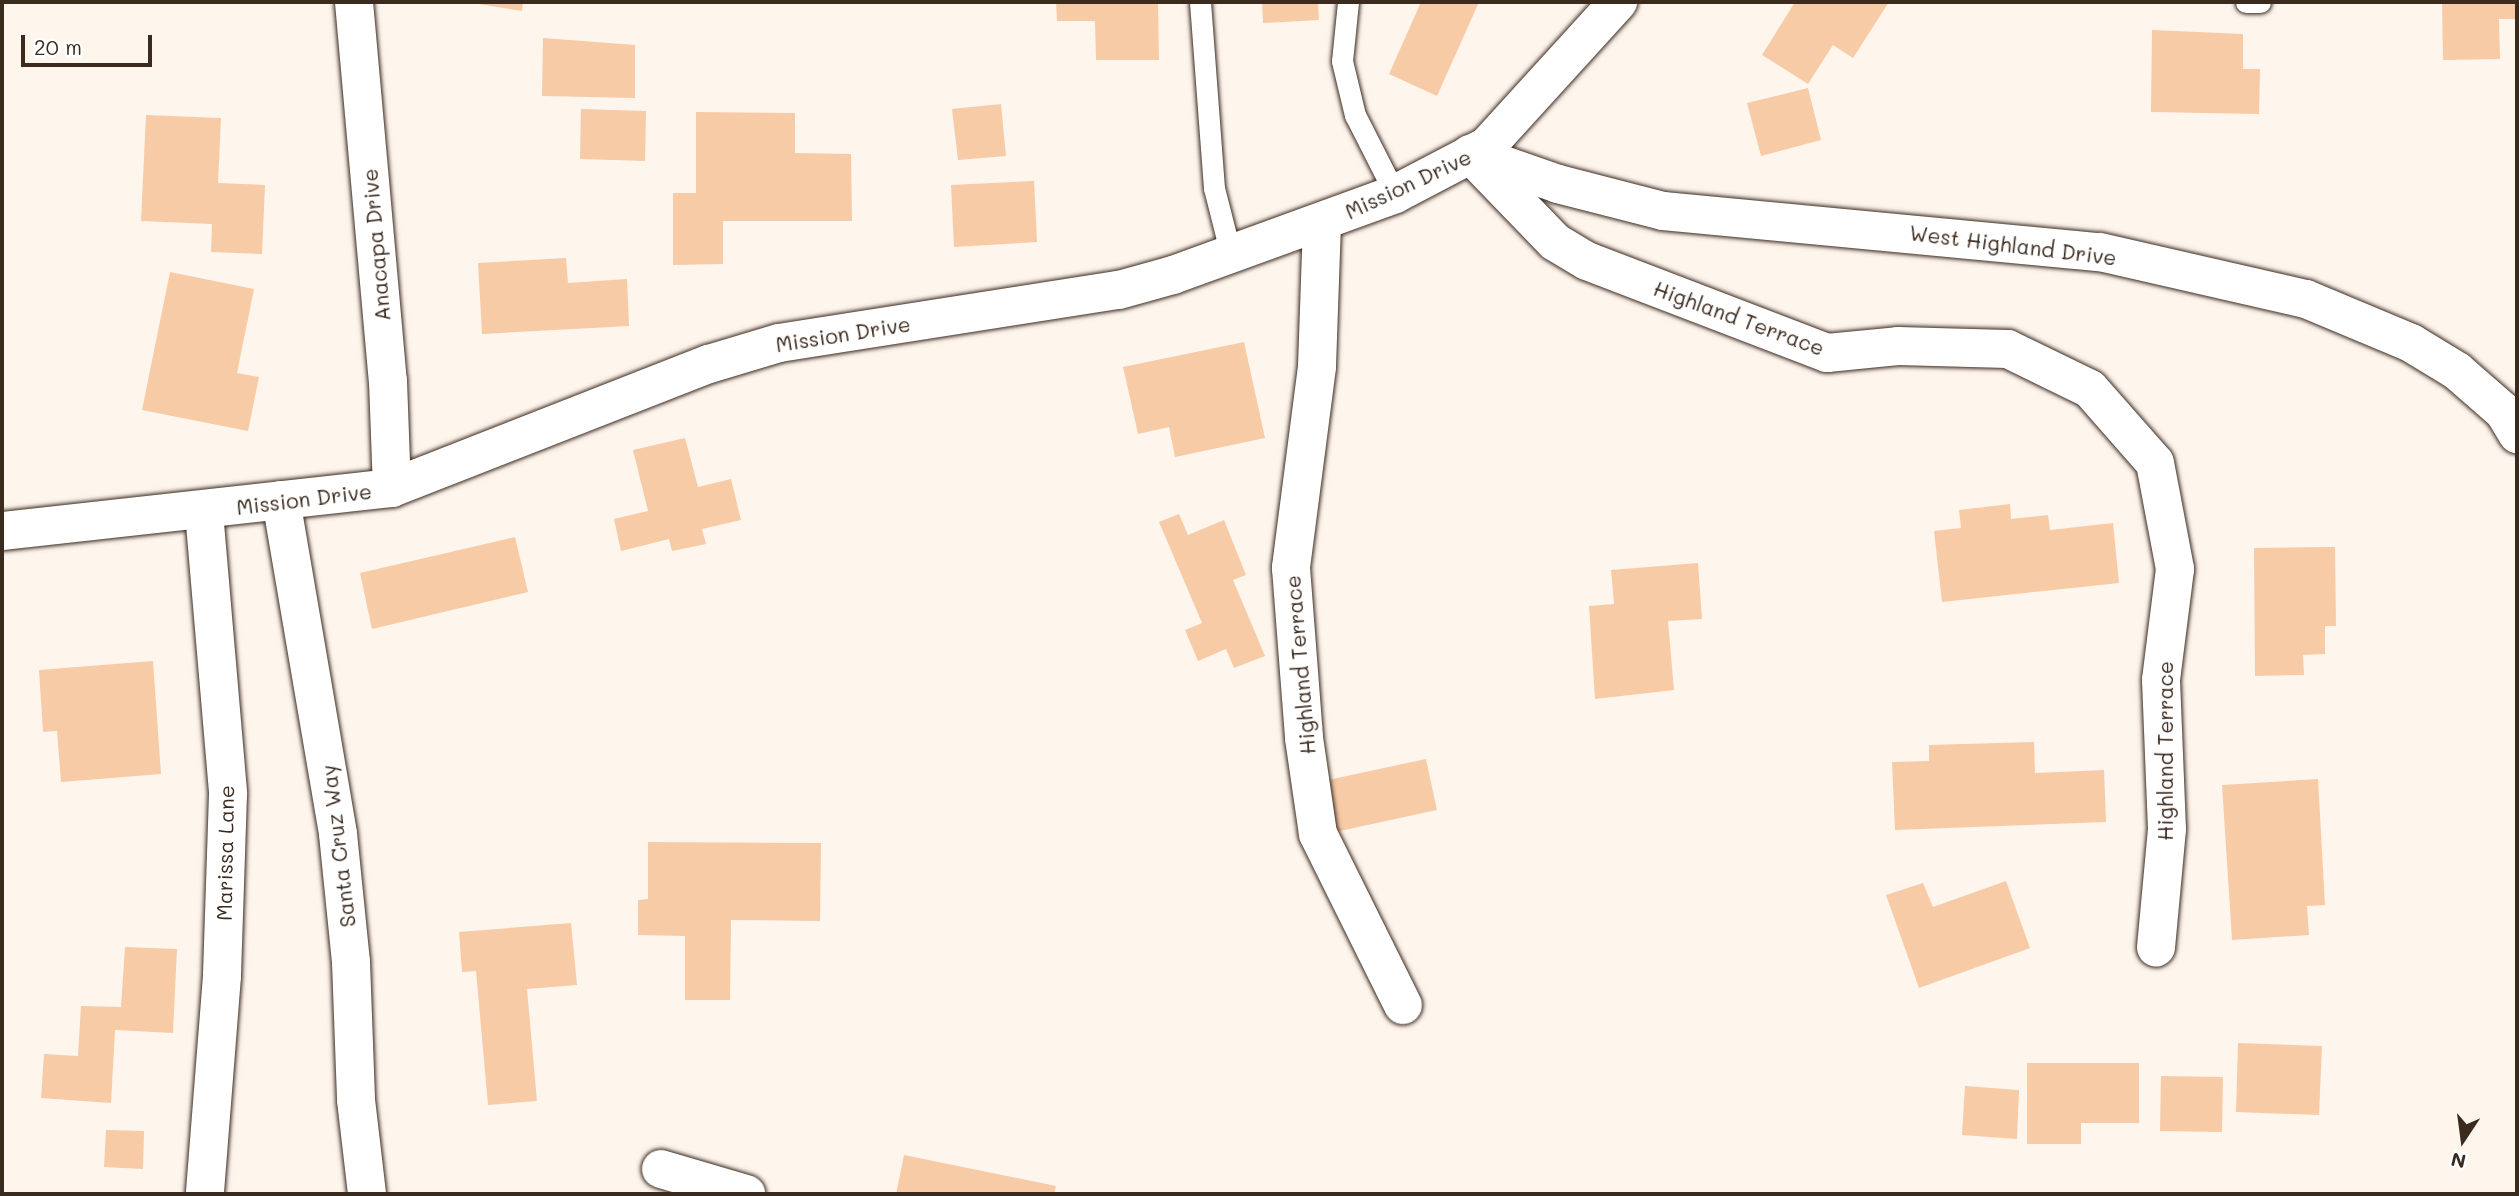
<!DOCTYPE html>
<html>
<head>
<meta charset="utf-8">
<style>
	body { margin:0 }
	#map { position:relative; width:2519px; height:1196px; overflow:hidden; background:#fef5ed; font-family:Mali,sans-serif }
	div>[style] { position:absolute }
	.building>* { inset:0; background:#f8cba7 }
	.roads { filter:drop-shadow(0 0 2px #3b2a1e) drop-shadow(0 0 2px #3b2a1e) }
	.service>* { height:21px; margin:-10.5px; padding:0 10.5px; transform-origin:10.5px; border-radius:10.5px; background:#fff }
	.minor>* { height:38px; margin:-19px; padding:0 19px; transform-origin:19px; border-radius:19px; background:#fff }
	.tertiary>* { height:38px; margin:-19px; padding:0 19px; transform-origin:19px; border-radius:19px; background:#fff }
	span { translate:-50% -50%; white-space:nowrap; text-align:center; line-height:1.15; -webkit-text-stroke:7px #fff; paint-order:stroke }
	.street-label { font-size:21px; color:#3b2a1e }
	.frame { position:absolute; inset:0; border:4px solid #3b2a1e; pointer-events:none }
	.north { position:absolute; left:2428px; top:1105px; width:70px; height:70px; -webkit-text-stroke:5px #fff; paint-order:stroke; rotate:193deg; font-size:19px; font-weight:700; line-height:28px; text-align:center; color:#3b2a1e }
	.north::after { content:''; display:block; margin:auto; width:24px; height:32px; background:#3b2a1e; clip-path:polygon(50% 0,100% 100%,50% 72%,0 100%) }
	.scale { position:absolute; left:21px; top:35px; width:131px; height:32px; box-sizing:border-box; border:4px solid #3b2a1e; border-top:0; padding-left:9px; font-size:21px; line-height:24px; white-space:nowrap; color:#3b2a1e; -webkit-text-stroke:5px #fff; paint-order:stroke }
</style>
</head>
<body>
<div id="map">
	<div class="building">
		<i style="clip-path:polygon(466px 2px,523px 2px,522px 11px)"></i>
		<i style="clip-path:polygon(1056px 2px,1158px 2px,1159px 60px,1096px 60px,1095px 21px,1057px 21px)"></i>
		<i style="clip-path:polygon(1262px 2px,1318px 2px,1319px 20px,1263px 23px)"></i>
		<i style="clip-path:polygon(1421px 2px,1479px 2px,1437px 96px,1389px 74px)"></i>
		<i style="clip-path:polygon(1795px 2px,1889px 2px,1853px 58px,1833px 45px,1808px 84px,1762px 55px)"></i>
		<i style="clip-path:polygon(2442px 2px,2517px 2px,2517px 19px,2499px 19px,2500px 59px,2443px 60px)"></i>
		<i style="clip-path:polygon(2152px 30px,2243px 34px,2243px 69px,2260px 69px,2259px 114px,2151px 112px)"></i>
		<i style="clip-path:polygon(543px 38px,635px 45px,635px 98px,542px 96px)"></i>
		<i style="clip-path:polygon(1808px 88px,1821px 140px,1761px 156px,1747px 103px)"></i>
		<i style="clip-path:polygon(1001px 104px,1006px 156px,958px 160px,952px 109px)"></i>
		<i style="clip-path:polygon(581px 109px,646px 111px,645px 161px,580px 159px)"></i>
		<i style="clip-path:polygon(696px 112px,795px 113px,795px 153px,851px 154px,852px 221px,723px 221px,723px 264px,673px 265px,673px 193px,696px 193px)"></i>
		<i style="clip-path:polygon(146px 115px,221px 118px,218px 183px,265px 185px,262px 254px,211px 252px,212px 224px,141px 221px)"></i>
		<i style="clip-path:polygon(1034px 181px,1037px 242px,954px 247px,951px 185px)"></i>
		<i style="clip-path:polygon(566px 258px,568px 283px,627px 279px,629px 326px,482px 334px,478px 263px)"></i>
		<i style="clip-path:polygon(170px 272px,254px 289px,237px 373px,259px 377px,248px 431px,142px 410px)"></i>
		<i style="clip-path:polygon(1244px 342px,1265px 438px,1175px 457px,1169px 427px,1138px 434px,1123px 367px)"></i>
		<i style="clip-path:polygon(685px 438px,698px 487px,731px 479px,741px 520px,702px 529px,706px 544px,672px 551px,669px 539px,621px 551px,614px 519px,648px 511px,633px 450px)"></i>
		<i style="clip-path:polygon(2010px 504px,2011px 519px,2048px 515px,2050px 530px,2113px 523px,2119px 583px,1942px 602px,1934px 531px,1961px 528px,1959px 510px)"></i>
		<i style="clip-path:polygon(1179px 514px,1188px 535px,1224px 520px,1246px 575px,1233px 580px,1265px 656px,1234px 668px,1226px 649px,1198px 661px,1185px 630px,1202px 623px,1159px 522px)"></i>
		<i style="clip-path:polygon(515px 537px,528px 592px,372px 629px,360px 573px)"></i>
		<i style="clip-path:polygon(2335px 547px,2336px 626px,2325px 626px,2325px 654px,2303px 655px,2304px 675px,2255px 676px,2254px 548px)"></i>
		<i style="clip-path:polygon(1698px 563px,1702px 619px,1668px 621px,1674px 690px,1595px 699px,1589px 606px,1614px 604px,1611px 570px)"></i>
		<i style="clip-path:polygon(153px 661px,161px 774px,61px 782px,57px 731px,43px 732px,39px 670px)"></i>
		<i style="clip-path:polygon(2034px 742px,2035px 773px,2104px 770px,2106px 822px,1895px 830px,1892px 762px,1929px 761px,1929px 745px)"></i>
		<i style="clip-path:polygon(1426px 759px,1437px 810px,1335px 832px,1323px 781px)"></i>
		<i style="clip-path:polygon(2318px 779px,2325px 905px,2307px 906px,2309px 935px,2232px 940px,2222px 785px)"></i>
		<i style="clip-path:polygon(648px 842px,821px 843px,820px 921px,731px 920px,730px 1000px,685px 1000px,685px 936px,638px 935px,638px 900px,648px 899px)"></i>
		<i style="clip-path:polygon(2006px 881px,2030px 948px,1919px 988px,1886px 895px,1923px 883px,1933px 907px)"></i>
		<i style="clip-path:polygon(571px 923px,577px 985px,527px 989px,537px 1101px,488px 1105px,476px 971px,462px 972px,459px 932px)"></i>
		<i style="clip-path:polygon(125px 947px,177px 949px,173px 1033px,115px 1030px,111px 1103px,41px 1098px,44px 1054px,78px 1056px,81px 1006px,121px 1007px)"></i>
		<i style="clip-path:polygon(2238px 1043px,2322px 1046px,2319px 1115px,2236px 1112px)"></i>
		<i style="clip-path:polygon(2027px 1063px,2139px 1063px,2139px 1123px,2081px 1123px,2081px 1144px,2027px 1144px)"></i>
		<i style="clip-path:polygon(2161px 1076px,2223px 1077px,2222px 1132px,2160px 1131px)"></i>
		<i style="clip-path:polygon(1965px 1086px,2019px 1090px,2017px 1139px,1962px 1135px)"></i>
		<i style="clip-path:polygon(106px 1130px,144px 1131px,143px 1169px,104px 1167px)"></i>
		<i style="clip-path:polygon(904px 1155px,1056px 1186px,1054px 1194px,896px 1194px)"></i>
	</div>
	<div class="roads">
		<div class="service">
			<i style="left:1200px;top:2px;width:187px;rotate:85.7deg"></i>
			<i style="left:1214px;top:188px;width:69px;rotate:75.8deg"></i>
			<i style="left:1348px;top:2px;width:59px;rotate:95.8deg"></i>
			<i style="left:1342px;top:61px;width:56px;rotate:76.5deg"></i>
			<i style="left:1355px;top:115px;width:89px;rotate:63.1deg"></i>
			<i style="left:2246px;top:2px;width:14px"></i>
		</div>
		<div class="minor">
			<i style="left:354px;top:2px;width:381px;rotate:84.9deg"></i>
			<i style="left:388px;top:381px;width:107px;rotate:87.9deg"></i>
			<i style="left:1470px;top:154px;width:122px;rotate:46deg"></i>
			<i style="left:1555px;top:242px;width:37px;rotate:31deg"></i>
			<i style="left:1587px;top:261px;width:257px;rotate:21deg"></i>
			<i style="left:1827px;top:353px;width:71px;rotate:-5.6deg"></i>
			<i style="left:1898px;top:346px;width:110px;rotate:1.6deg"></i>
			<i style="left:2008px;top:349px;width:91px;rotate:26deg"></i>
			<i style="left:2090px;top:389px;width:98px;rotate:48.7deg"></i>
			<i style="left:2155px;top:463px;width:108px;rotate:79.3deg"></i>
			<i style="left:2175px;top:569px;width:112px;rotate:97.2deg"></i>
			<i style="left:2161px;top:680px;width:149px;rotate:87.7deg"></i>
			<i style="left:2167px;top:829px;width:119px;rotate:95.3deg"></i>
			<i style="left:1472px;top:154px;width:91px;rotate:19.2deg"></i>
			<i style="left:1558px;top:184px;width:108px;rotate:14.4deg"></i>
			<i style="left:1663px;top:211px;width:439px;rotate:5.4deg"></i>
			<i style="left:2100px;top:252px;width:211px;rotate:12.9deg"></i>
			<i style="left:2306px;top:299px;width:114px;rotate:22.7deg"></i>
			<i style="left:2411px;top:343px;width:54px;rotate:31.3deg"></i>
			<i style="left:2457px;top:371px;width:62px;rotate:41.1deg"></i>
			<i style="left:2504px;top:412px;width:26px;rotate:59deg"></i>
			<i style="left:1322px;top:223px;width:144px;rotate:92deg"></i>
			<i style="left:1317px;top:367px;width:203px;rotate:97.4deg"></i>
			<i style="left:1291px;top:568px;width:170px;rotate:85.6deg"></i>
			<i style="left:1304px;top:738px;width:97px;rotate:81.7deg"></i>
			<i style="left:1318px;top:834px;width:191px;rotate:63.6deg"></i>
			<i style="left:281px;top:500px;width:339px;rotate:80.3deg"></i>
			<i style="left:338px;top:834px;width:129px;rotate:84.2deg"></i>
			<i style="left:351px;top:962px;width:138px;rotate:87.9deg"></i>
			<i style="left:356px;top:1100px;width:95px;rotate:83.3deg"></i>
			<i style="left:204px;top:512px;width:283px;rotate:85.1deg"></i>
			<i style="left:228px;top:794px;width:182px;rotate:91.9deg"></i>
			<i style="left:222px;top:976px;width:219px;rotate:94.5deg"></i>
			<i style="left:661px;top:1169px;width:89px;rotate:16.4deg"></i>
		</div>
		<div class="tertiary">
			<i style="left:2px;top:531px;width:392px;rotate:-6.3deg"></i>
			<i style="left:392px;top:488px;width:340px;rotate:-21.4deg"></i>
			<i style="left:709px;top:364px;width:73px;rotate:-16.7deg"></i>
			<i style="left:779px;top:343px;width:344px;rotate:-8.9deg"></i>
			<i style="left:1119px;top:290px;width:56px;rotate:-15.5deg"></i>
			<i style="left:1173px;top:275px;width:236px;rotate:-20deg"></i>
			<i style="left:1395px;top:194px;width:104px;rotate:-27.6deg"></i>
			<i style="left:1487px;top:146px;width:195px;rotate:-47.7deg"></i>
		</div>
	</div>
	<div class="street-label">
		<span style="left:1408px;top:184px;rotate:-25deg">Mission Drive</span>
		<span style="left:376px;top:245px;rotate:-95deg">Anacapa Drive</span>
		<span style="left:2013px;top:245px;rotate:7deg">West Highland Drive</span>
		<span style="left:1739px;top:318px;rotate:20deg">Highland Terrace</span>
		<span style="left:843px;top:334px;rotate:-9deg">Mission Drive</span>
		<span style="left:304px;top:499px;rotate:-7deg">Mission Drive</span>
		<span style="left:1300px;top:665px;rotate:-95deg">Highland Terrace</span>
		<span style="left:2165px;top:751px;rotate:-90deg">Highland Terrace</span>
		<span style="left:338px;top:846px;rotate:-97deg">Santa Cruz Way</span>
		<span style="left:225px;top:853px;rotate:-89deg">Marissa Lane</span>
	</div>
	<div class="frame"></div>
	<div class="north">N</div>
	<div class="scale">20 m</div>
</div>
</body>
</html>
